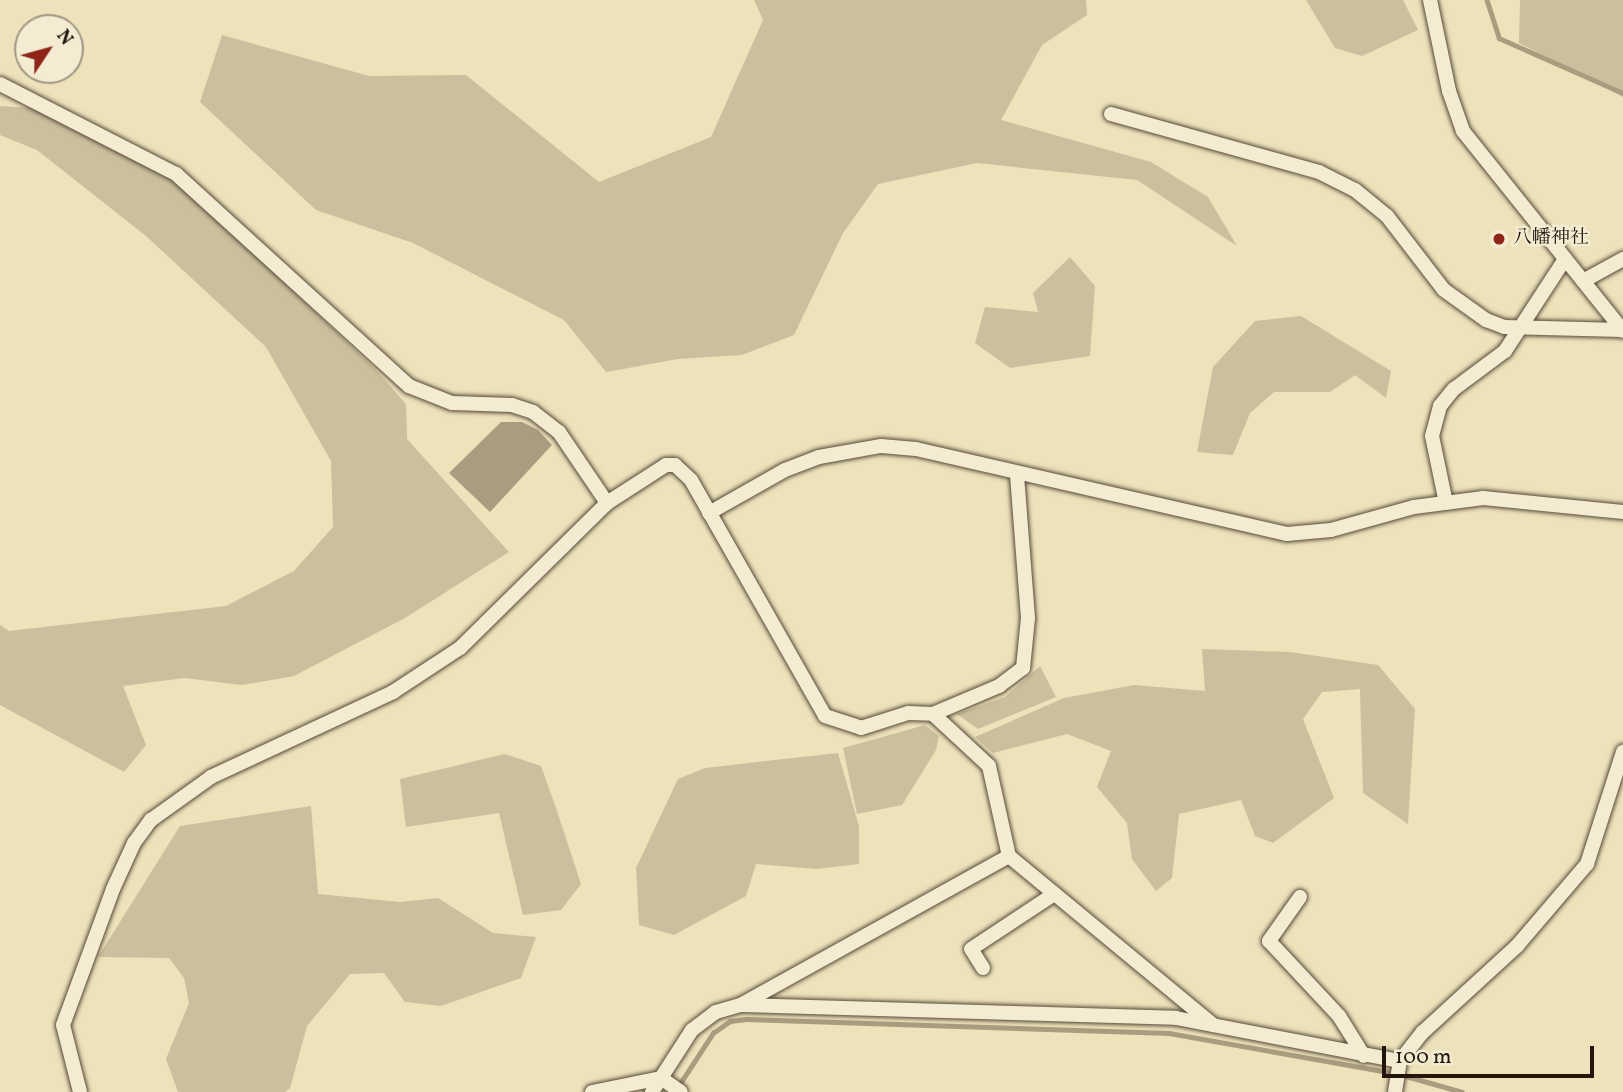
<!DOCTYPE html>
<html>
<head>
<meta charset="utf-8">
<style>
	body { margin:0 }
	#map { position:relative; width:1623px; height:1092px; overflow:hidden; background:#ede2ba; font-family:Vollkorn,"Noto Serif JP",serif }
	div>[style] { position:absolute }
	.green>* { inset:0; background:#cbbf9d }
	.water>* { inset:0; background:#a99d80 }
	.stream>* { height:4.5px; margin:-2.25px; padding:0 2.25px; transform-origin:2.25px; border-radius:2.25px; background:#a99d80 }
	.roads { filter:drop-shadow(0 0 2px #564939) drop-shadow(0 0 2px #564939) }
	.minor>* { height:14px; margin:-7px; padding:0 7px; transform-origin:7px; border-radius:7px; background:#f3ecd2 }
	.dots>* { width:19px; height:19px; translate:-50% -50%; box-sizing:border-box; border:4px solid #f3ecd2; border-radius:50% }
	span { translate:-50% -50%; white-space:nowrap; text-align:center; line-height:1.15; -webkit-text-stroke:5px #f3ecd2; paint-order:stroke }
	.poi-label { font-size:19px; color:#24160e }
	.left { translate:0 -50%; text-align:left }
	.north { position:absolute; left:14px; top:14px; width:70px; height:70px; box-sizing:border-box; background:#f3ecd2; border:2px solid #a09684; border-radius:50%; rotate:54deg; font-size:19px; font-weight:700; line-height:28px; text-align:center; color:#24160e }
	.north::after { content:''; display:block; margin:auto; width:24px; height:32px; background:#8f2418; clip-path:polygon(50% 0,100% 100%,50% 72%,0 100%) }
	.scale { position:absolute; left:1382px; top:1046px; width:212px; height:32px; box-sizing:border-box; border:4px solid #24160e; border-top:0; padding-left:9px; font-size:21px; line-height:24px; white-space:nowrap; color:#24160e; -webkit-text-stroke:5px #f3ecd2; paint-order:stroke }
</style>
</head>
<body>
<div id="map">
	<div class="green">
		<i style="clip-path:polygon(754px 0,1086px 0,1087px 15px,1042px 45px,1001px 120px,1151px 162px,1208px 197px,1237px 246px,1137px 180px,977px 163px,878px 184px,843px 233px,794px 335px,742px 355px,678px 359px,606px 372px,564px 320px,413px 243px,316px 210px,200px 102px,222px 35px,369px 76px,466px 75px,599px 182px,711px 137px,763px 20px)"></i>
		<i style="clip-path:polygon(1306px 0,1403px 0,1418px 30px,1362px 56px,1335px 48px)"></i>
		<i style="clip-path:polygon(1520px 0,1623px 0,1623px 97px,1519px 43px)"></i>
		<i style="clip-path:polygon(0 106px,33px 108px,173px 177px,375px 369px,406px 404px,407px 439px,509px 552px,405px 618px,294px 676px,242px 685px,184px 678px,123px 686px,146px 745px,124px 772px,0 705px,0 625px,9px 631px,226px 606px,294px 571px,333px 527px,331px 461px,266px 347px,146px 236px,37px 150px,0 135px)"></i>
		<i style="clip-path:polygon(1070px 257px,1095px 286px,1090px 356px,1010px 368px,975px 343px,985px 307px,1038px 312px,1033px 293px)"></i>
		<i style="clip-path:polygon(1301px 316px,1391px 371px,1386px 398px,1355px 375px,1330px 392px,1274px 392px,1250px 413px,1233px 455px,1197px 452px,1213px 367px,1255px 321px)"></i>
		<i style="clip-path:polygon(1202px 649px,1290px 652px,1378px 665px,1415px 709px,1408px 824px,1363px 793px,1360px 689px,1322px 692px,1303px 719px,1334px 798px,1273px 843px,1255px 836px,1241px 800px,1179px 814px,1172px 878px,1156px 891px,1132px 859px,1127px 823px,1097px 787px,1111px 751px,1067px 734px,993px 753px,975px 737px,1064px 698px,1134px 685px,1205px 691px)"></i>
		<i style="clip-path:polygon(1040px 666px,1056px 697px,978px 729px,957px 714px,1005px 697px)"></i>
		<i style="clip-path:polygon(925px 725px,939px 736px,936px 750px,902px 805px,857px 814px,843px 748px)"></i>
		<i style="clip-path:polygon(838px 753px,859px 826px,859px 864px,817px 869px,756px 864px,746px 896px,674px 935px,639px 925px,636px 868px,678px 779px,705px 768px)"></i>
		<i style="clip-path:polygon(505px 754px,541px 766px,556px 808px,581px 884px,561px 910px,523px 915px,499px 813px,406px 827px,400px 779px)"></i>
		<i style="clip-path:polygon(311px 806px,318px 894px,400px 902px,438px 898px,493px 933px,536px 937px,521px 978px,441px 1006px,405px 1002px,384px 973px,350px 974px,307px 1026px,290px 1088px,285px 1092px,178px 1092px,166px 1059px,189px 1003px,184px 978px,169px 958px,98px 957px,180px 826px)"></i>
	</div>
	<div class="water">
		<i style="clip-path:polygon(501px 422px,522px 422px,538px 430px,552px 445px,490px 512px,449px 473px)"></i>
	</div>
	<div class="stream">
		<i style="left:1487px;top:0;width:40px;rotate:72deg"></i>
		<i style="left:1499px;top:38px;width:136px;rotate:23.9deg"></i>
		<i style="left:1406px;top:1076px;width:58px;rotate:15.9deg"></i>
		<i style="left:681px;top:1082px;width:59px;rotate:-56.9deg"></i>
		<i style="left:713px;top:1033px;width:21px;rotate:-35deg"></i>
		<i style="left:730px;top:1021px;width:16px;rotate:-7deg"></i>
		<i style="left:746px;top:1019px;width:423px;rotate:1.9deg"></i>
		<i style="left:1169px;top:1033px;width:222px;rotate:10.1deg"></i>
	</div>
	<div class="roads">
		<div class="minor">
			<i style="left:1430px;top:0;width:93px;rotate:78.2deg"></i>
			<i style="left:1449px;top:91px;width:42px;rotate:70.7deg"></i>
			<i style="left:1463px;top:131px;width:256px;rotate:51.3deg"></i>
			<i style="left:0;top:84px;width:198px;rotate:27.1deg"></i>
			<i style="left:176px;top:174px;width:315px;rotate:42.3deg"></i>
			<i style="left:409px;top:386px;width:46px;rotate:21.6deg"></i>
			<i style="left:452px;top:403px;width:60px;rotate:1.9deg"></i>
			<i style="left:512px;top:405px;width:22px;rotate:18deg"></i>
			<i style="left:533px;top:412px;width:33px;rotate:38deg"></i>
			<i style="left:559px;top:432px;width:86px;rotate:55.9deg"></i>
			<i style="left:1111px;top:114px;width:216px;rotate:15.6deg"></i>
			<i style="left:1319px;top:172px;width:40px;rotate:26.6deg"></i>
			<i style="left:1355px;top:190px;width:41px;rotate:39.1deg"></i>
			<i style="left:1387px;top:216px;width:93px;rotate:52.4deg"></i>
			<i style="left:1444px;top:290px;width:52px;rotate:35.5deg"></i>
			<i style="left:1486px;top:320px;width:19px;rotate:21deg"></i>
			<i style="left:1504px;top:327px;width:118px;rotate:1.5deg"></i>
			<i style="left:1583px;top:281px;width:46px;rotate:-28.8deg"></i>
			<i style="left:1446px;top:503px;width:68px;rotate:-101.8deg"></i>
			<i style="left:1432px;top:436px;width:31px;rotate:-75deg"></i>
			<i style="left:1440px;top:406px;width:22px;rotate:-51deg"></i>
			<i style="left:1454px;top:389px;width:64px;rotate:-36.7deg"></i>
			<i style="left:1505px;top:351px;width:110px;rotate:-56.9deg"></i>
			<i style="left:709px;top:513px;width:87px;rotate:-29.5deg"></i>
			<i style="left:785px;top:470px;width:36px;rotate:-21deg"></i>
			<i style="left:819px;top:457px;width:63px;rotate:-10.1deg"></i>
			<i style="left:881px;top:446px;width:35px;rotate:5deg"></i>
			<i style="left:916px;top:449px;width:381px;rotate:12.9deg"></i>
			<i style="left:1287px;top:534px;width:44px;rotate:-5.2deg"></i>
			<i style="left:1331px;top:530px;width:86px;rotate:-15.5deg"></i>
			<i style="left:1414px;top:507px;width:70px;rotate:-7.4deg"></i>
			<i style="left:1483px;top:498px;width:141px;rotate:5.7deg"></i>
			<i style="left:933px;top:714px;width:72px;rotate:-23deg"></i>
			<i style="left:999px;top:686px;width:30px;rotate:-37deg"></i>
			<i style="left:1023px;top:668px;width:50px;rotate:-84.3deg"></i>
			<i style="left:1028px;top:618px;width:144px;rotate:-94.4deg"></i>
			<i style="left:1300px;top:897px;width:54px;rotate:125.2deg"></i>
			<i style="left:1269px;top:941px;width:103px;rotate:47deg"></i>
			<i style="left:1339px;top:1016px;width:47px;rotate:58deg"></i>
			<i style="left:983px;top:968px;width:22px;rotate:-122deg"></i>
			<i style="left:971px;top:949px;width:100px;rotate:-33.5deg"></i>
			<i style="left:742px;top:1004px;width:305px;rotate:-29deg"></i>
			<i style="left:80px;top:1092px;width:69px;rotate:-104.2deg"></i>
			<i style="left:63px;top:1025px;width:145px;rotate:-69.8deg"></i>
			<i style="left:113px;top:889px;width:51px;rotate:-65.5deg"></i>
			<i style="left:134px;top:843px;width:29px;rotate:-54deg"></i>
			<i style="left:151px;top:820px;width:74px;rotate:-35.6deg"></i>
			<i style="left:211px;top:777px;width:201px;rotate:-25deg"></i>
			<i style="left:393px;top:692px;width:80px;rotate:-33.3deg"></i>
			<i style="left:460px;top:648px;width:206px;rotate:-44.6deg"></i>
			<i style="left:607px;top:503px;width:70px;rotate:-32.8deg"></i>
			<i style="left:666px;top:465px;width:9px"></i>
			<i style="left:675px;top:465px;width:22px;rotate:43deg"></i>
			<i style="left:691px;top:480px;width:271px;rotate:60.4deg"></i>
			<i style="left:825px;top:716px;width:38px;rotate:18deg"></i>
			<i style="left:861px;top:728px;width:49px;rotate:-17.7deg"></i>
			<i style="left:908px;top:713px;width:25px;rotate:2deg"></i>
			<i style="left:933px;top:714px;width:76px;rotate:42.9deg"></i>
			<i style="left:989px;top:766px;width:92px;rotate:77.5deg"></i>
			<i style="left:1009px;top:856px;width:265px;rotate:39.6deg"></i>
			<i style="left:592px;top:1092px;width:70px;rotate:-11.5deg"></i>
			<i style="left:661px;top:1078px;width:24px;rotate:35deg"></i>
			<i style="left:652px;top:1092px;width:74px;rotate:-57.2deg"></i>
			<i style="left:692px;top:1030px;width:30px;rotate:-37deg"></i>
			<i style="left:716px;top:1012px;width:26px;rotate:-16deg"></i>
			<i style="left:741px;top:1005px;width:435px;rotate:1.7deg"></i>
			<i style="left:1176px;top:1018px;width:228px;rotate:10.9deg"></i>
			<i style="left:1395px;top:1092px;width:31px;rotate:-81deg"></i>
			<i style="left:1400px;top:1061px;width:37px;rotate:-52deg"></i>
			<i style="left:1423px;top:1032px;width:127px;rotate:-42.5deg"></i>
			<i style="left:1517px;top:946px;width:108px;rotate:-49.5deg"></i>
			<i style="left:1587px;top:864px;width:118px;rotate:-72.2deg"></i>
		</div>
	</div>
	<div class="dots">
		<i style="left:1499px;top:239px;background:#8f2418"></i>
	</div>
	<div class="poi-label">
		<span class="left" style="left:1513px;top:239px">八幡神社</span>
	</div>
	<div class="north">N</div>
	<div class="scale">100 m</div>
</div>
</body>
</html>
